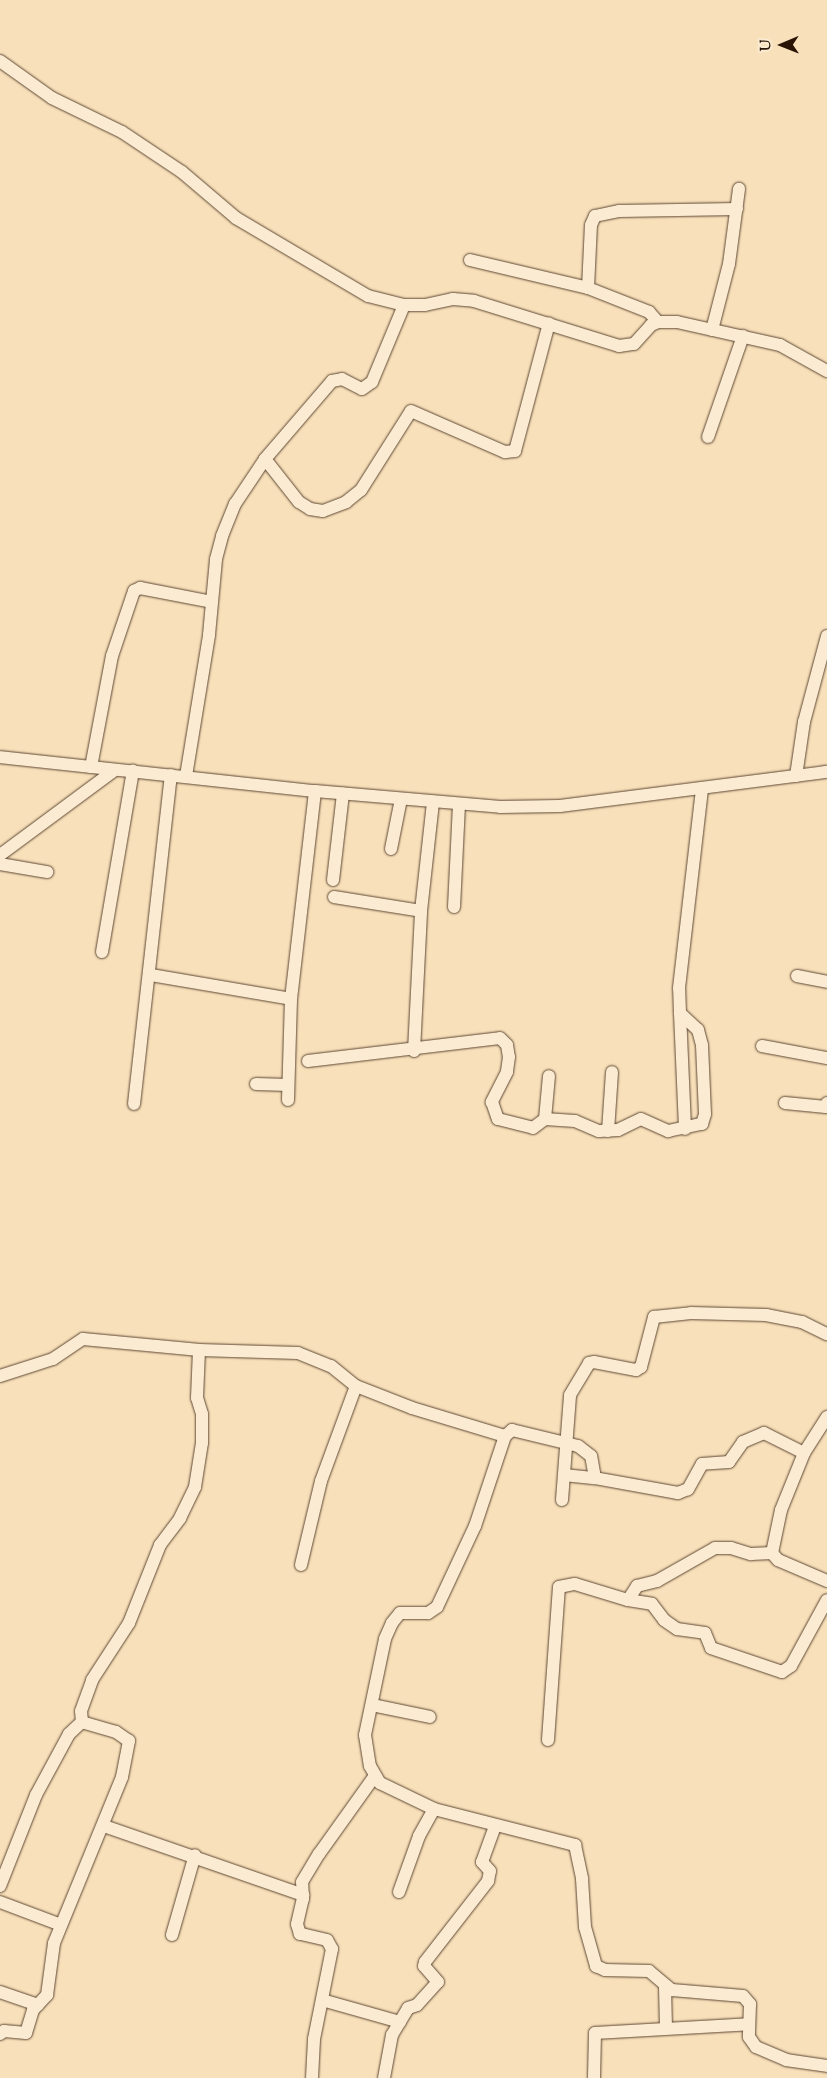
<!DOCTYPE html>
<html>
<head>
<meta charset="utf-8">
<style>
	body { margin:0 }
	#map { position:relative; width:827px; height:2078px; overflow:hidden; background:#f8e0ba; font-family:"Sorts Mill Goudy",serif }
	div>[style] { position:absolute }
	.roads { filter:drop-shadow(0 0 1px #5e4733) drop-shadow(0 0 1px #5e4733) }
	.minor>* { height:12px; margin:-6px; padding:0 6px; transform-origin:6px; border-radius:6px; background:#faebd2 }
	span { translate:-50% -50%; white-space:nowrap; text-align:center; line-height:1.15; -webkit-text-stroke:4px #faebd2; paint-order:stroke }
	.north { position:absolute; left:757px; top:20px; width:50px; height:50px; -webkit-text-stroke:4px #faebd2; paint-order:stroke; rotate:269deg; font-size:14px; font-weight:700; line-height:20px; text-align:center; color:#2a1406 }
	.north::after { content:''; display:block; margin:auto; width:18px; height:22px; background:#2a1406; clip-path:polygon(50% 0,100% 100%,50% 72%,0 100%) }
</style>
</head>
<body>
<div id="map">
	<div class="roads">
		<div class="minor">
			<i style="left:0;top:61px;width:64px;rotate:35.4deg"></i>
			<i style="left:52px;top:98px;width:78px;rotate:25.9deg"></i>
			<i style="left:122px;top:132px;width:72px;rotate:33.7deg"></i>
			<i style="left:182px;top:172px;width:71px;rotate:40.4deg"></i>
			<i style="left:236px;top:218px;width:153px;rotate:30.6deg"></i>
			<i style="left:368px;top:296px;width:37px;rotate:14deg"></i>
			<i style="left:404px;top:305px;width:21px"></i>
			<i style="left:425px;top:305px;width:29px;rotate:-12deg"></i>
			<i style="left:453px;top:299px;width:21px;rotate:5deg"></i>
			<i style="left:474px;top:301px;width:152px;rotate:17.2deg"></i>
			<i style="left:619px;top:346px;width:15px;rotate:-8deg"></i>
			<i style="left:634px;top:344px;width:25px;rotate:-48deg"></i>
			<i style="left:651px;top:325px;width:8px;rotate:-23deg"></i>
			<i style="left:658px;top:322px;width:19px"></i>
			<i style="left:677px;top:322px;width:106px;rotate:12.6deg"></i>
			<i style="left:780px;top:345px;width:54px;rotate:29deg"></i>
			<i style="left:470px;top:260px;width:121px;rotate:13.3deg"></i>
			<i style="left:588px;top:288px;width:66px;rotate:21.5deg"></i>
			<i style="left:649px;top:312px;width:13px;rotate:48deg"></i>
			<i style="left:588px;top:288px;width:63px;rotate:-87.3deg"></i>
			<i style="left:591px;top:225px;width:10px;rotate:-66deg"></i>
			<i style="left:595px;top:216px;width:25px;rotate:-12deg"></i>
			<i style="left:619px;top:211px;width:118px;rotate:-1deg"></i>
			<i style="left:712px;top:330px;width:68px;rotate:-75.6deg"></i>
			<i style="left:729px;top:264px;width:76px;rotate:-82.4deg"></i>
			<i style="left:708px;top:437px;width:107px;rotate:-70.9deg"></i>
			<i style="left:265px;top:459px;width:55px;rotate:51.7deg"></i>
			<i style="left:299px;top:502px;width:13px;rotate:32deg"></i>
			<i style="left:310px;top:509px;width:13px;rotate:9deg"></i>
			<i style="left:323px;top:511px;width:25px;rotate:-21deg"></i>
			<i style="left:346px;top:502px;width:19px;rotate:-39deg"></i>
			<i style="left:361px;top:490px;width:93px;rotate:-57.7deg"></i>
			<i style="left:411px;top:411px;width:103px;rotate:23.6deg"></i>
			<i style="left:505px;top:452px;width:10px;rotate:-6deg"></i>
			<i style="left:515px;top:451px;width:132px;rotate:-75.1deg"></i>
			<i style="left:0;top:757px;width:317px;rotate:6.2deg"></i>
			<i style="left:315px;top:791px;width:186px;rotate:4.9deg"></i>
			<i style="left:500px;top:807px;width:60px;rotate:-1deg"></i>
			<i style="left:560px;top:806px;width:269px;rotate:-7.3deg"></i>
			<i style="left:91px;top:767px;width:113px;rotate:-79.3deg"></i>
			<i style="left:112px;top:656px;width:69px;rotate:-71.3deg"></i>
			<i style="left:134px;top:591px;width:7px;rotate:-27deg"></i>
			<i style="left:140px;top:588px;width:73px;rotate:11deg"></i>
			<i style="left:186px;top:776px;width:143px;rotate:-80.7deg"></i>
			<i style="left:209px;top:635px;width:76px;rotate:-84.7deg"></i>
			<i style="left:216px;top:559px;width:24px;rotate:-75deg"></i>
			<i style="left:222px;top:536px;width:35px;rotate:-68deg"></i>
			<i style="left:235px;top:504px;width:54px;rotate:-56.3deg"></i>
			<i style="left:265px;top:459px;width:103px;rotate:-49.3deg"></i>
			<i style="left:332px;top:381px;width:10px;rotate:-11deg"></i>
			<i style="left:342px;top:379px;width:22px;rotate:27deg"></i>
			<i style="left:362px;top:389px;width:12px;rotate:-35deg"></i>
			<i style="left:372px;top:382px;width:83px;rotate:-67.4deg"></i>
			<i style="left:796px;top:776px;width:55px;rotate:-81.6deg"></i>
			<i style="left:804px;top:722px;width:89px;rotate:-75deg"></i>
			<i style="left:391px;top:849px;width:51px;rotate:-78.7deg"></i>
			<i style="left:0;top:855px;width:143px;rotate:-36.5deg"></i>
			<i style="left:0;top:864px;width:48px;rotate:9.7deg"></i>
			<i style="left:333px;top:880px;width:87px;rotate:-83.4deg"></i>
			<i style="left:334px;top:897px;width:88px;rotate:9.1deg"></i>
			<i style="left:454px;top:907px;width:103px;rotate:-87.2deg"></i>
			<i style="left:102px;top:952px;width:184px;rotate:-80.3deg"></i>
			<i style="left:151px;top:975px;width:142px;rotate:9.7deg"></i>
			<i style="left:797px;top:976px;width:31px;rotate:11deg"></i>
			<i style="left:680px;top:1013px;width:116px;rotate:87.5deg"></i>
			<i style="left:762px;top:1046px;width:66px;rotate:10.5deg"></i>
			<i style="left:414px;top:1051px;width:140px;rotate:-87.1deg"></i>
			<i style="left:421px;top:911px;width:110px;rotate:-83.7deg"></i>
			<i style="left:308px;top:1061px;width:193px;rotate:-6.8deg"></i>
			<i style="left:500px;top:1038px;width:10px;rotate:45deg"></i>
			<i style="left:507px;top:1045px;width:12px;rotate:81deg"></i>
			<i style="left:509px;top:1057px;width:15px;rotate:98deg"></i>
			<i style="left:507px;top:1072px;width:34px;rotate:117deg"></i>
			<i style="left:492px;top:1102px;width:18px;rotate:71deg"></i>
			<i style="left:498px;top:1119px;width:36px;rotate:14deg"></i>
			<i style="left:533px;top:1128px;width:15px;rotate:-37deg"></i>
			<i style="left:545px;top:1119px;width:30px;rotate:4deg"></i>
			<i style="left:575px;top:1121px;width:26px;rotate:23deg"></i>
			<i style="left:599px;top:1131px;width:19px;rotate:-3deg"></i>
			<i style="left:618px;top:1130px;width:25px;rotate:-26deg"></i>
			<i style="left:641px;top:1119px;width:30px;rotate:24deg"></i>
			<i style="left:668px;top:1131px;width:35px;rotate:-12deg"></i>
			<i style="left:702px;top:1124px;width:10px;rotate:-73deg"></i>
			<i style="left:705px;top:1114px;width:69px;rotate:-92.5deg"></i>
			<i style="left:702px;top:1045px;width:16px;rotate:-105deg"></i>
			<i style="left:698px;top:1030px;width:25px;rotate:-137deg"></i>
			<i style="left:680px;top:1013px;width:25px;rotate:-92deg"></i>
			<i style="left:679px;top:988px;width:200px;rotate:-83.4deg"></i>
			<i style="left:256px;top:1084px;width:32px;rotate:2deg"></i>
			<i style="left:288px;top:1100px;width:101px;rotate:-88.3deg"></i>
			<i style="left:291px;top:999px;width:209px;rotate:-83.4deg"></i>
			<i style="left:785px;top:1103px;width:41px;rotate:5.6deg"></i>
			<i style="left:826px;top:1107px;width:4px;rotate:-76deg"></i>
			<i style="left:134px;top:1104px;width:331px;rotate:-83.6deg"></i>
			<i style="left:545px;top:1119px;width:43px;rotate:-84.7deg"></i>
			<i style="left:608px;top:1131px;width:59px;rotate:-86.1deg"></i>
			<i style="left:0;top:1376px;width:56px;rotate:-17.8deg"></i>
			<i style="left:53px;top:1359px;width:36px;rotate:-34deg"></i>
			<i style="left:83px;top:1339px;width:117px;rotate:5.4deg"></i>
			<i style="left:199px;top:1350px;width:99px;rotate:1.7deg"></i>
			<i style="left:298px;top:1353px;width:35px;rotate:22deg"></i>
			<i style="left:331px;top:1366px;width:32px;rotate:39deg"></i>
			<i style="left:356px;top:1386px;width:60px;rotate:21.4deg"></i>
			<i style="left:412px;top:1408px;width:97px;rotate:16.8deg"></i>
			<i style="left:804px;top:1453px;width:43px;rotate:-57.4deg"></i>
			<i style="left:564px;top:1475px;width:31px;rotate:6deg"></i>
			<i style="left:562px;top:1500px;width:105px;rotate:-85.6deg"></i>
			<i style="left:570px;top:1395px;width:37px;rotate:-59deg"></i>
			<i style="left:589px;top:1363px;width:5px;rotate:-11deg"></i>
			<i style="left:594px;top:1362px;width:43px;rotate:10.8deg"></i>
			<i style="left:636px;top:1370px;width:6px;rotate:-31deg"></i>
			<i style="left:641px;top:1367px;width:52px;rotate:-75.4deg"></i>
			<i style="left:654px;top:1317px;width:37px;rotate:-6deg"></i>
			<i style="left:691px;top:1313px;width:75px;rotate:1.5deg"></i>
			<i style="left:766px;top:1315px;width:37px;rotate:11deg"></i>
			<i style="left:802px;top:1322px;width:28px;rotate:26deg"></i>
			<i style="left:301px;top:1565px;width:86px;rotate:-76.6deg"></i>
			<i style="left:321px;top:1481px;width:101px;rotate:-69.8deg"></i>
			<i style="left:827px;top:1581px;width:53px;rotate:-156.8deg"></i>
			<i style="left:778px;top:1560px;width:9px;rotate:-131deg"></i>
			<i style="left:772px;top:1553px;width:44px;rotate:-78.2deg"></i>
			<i style="left:781px;top:1510px;width:61px;rotate:-68deg"></i>
			<i style="left:804px;top:1453px;width:45px;rotate:-153.4deg"></i>
			<i style="left:764px;top:1433px;width:23px;rotate:157deg"></i>
			<i style="left:743px;top:1442px;width:24px;rotate:125deg"></i>
			<i style="left:729px;top:1462px;width:27px;rotate:176deg"></i>
			<i style="left:702px;top:1464px;width:29px;rotate:119deg"></i>
			<i style="left:688px;top:1489px;width:11px;rotate:158deg"></i>
			<i style="left:678px;top:1493px;width:84px;rotate:-169.8deg"></i>
			<i style="left:595px;top:1478px;width:22px;rotate:-100deg"></i>
			<i style="left:591px;top:1456px;width:16px;rotate:-142deg"></i>
			<i style="left:578px;top:1446px;width:68px;rotate:-166.4deg"></i>
			<i style="left:512px;top:1430px;width:9px;rotate:139deg"></i>
			<i style="left:505px;top:1436px;width:95px;rotate:108.4deg"></i>
			<i style="left:475px;top:1526px;width:89px;rotate:115.1deg"></i>
			<i style="left:437px;top:1607px;width:11px;rotate:146deg"></i>
			<i style="left:428px;top:1613px;width:28px;rotate:180deg"></i>
			<i style="left:400px;top:1613px;width:13px;rotate:129deg"></i>
			<i style="left:392px;top:1623px;width:17px;rotate:114deg"></i>
			<i style="left:385px;top:1639px;width:98px;rotate:101.8deg"></i>
			<i style="left:365px;top:1735px;width:31px;rotate:81deg"></i>
			<i style="left:370px;top:1766px;width:20px;rotate:60deg"></i>
			<i style="left:380px;top:1783px;width:60px;rotate:25.7deg"></i>
			<i style="left:434px;top:1809px;width:146px;rotate:14.3deg"></i>
			<i style="left:575px;top:1845px;width:35px;rotate:78deg"></i>
			<i style="left:582px;top:1879px;width:48px;rotate:86.4deg"></i>
			<i style="left:585px;top:1927px;width:41px;rotate:74.2deg"></i>
			<i style="left:596px;top:1966px;width:10px;rotate:24deg"></i>
			<i style="left:605px;top:1970px;width:44px;rotate:1.3deg"></i>
			<i style="left:649px;top:1971px;width:30px;rotate:40deg"></i>
			<i style="left:672px;top:1990px;width:71px;rotate:4.8deg"></i>
			<i style="left:743px;top:1996px;width:11px;rotate:49deg"></i>
			<i style="left:750px;top:2004px;width:33px;rotate:92deg"></i>
			<i style="left:749px;top:2037px;width:12px;rotate:55deg"></i>
			<i style="left:756px;top:2047px;width:33px;rotate:23deg"></i>
			<i style="left:786px;top:2060px;width:41px;rotate:8.3deg"></i>
			<i style="left:628px;top:1600px;width:24px;rotate:9deg"></i>
			<i style="left:652px;top:1604px;width:20px;rotate:53deg"></i>
			<i style="left:664px;top:1620px;width:16px;rotate:35deg"></i>
			<i style="left:677px;top:1629px;width:28px;rotate:8deg"></i>
			<i style="left:705px;top:1633px;width:16px;rotate:68deg"></i>
			<i style="left:711px;top:1648px;width:75px;rotate:18.7deg"></i>
			<i style="left:782px;top:1672px;width:11px;rotate:-34deg"></i>
			<i style="left:791px;top:1666px;width:75px;rotate:-61.4deg"></i>
			<i style="left:372px;top:1705px;width:59px;rotate:11.7deg"></i>
			<i style="left:548px;top:1740px;width:153px;rotate:-85.9deg"></i>
			<i style="left:559px;top:1587px;width:16px;rotate:-11deg"></i>
			<i style="left:575px;top:1584px;width:55px;rotate:16.8deg"></i>
			<i style="left:628px;top:1600px;width:17px;rotate:-57deg"></i>
			<i style="left:637px;top:1586px;width:21px;rotate:-14deg"></i>
			<i style="left:657px;top:1581px;width:67px;rotate:-29.6deg"></i>
			<i style="left:715px;top:1548px;width:16px"></i>
			<i style="left:731px;top:1548px;width:21px;rotate:17deg"></i>
			<i style="left:751px;top:1554px;width:21px;rotate:-3deg"></i>
			<i style="left:104px;top:1826px;width:211px;rotate:19.1deg"></i>
			<i style="left:0;top:1886px;width:98px;rotate:-68.4deg"></i>
			<i style="left:36px;top:1795px;width:69px;rotate:-61.6deg"></i>
			<i style="left:69px;top:1734px;width:18px;rotate:-43deg"></i>
			<i style="left:399px;top:1892px;width:59px;rotate:-70.3deg"></i>
			<i style="left:419px;top:1836px;width:31px;rotate:-61deg"></i>
			<i style="left:0;top:1902px;width:65px;rotate:20.7deg"></i>
			<i style="left:172px;top:1935px;width:83px;rotate:-74deg"></i>
			<i style="left:665px;top:1987px;width:41px;rotate:88.6deg"></i>
			<i style="left:0;top:1992px;width:40px;rotate:18.9deg"></i>
			<i style="left:322px;top:2000px;width:81px;rotate:15.8deg"></i>
			<i style="left:0;top:2034px;width:5px;rotate:-37deg"></i>
			<i style="left:4px;top:2031px;width:22px;rotate:5deg"></i>
			<i style="left:26px;top:2033px;width:24px;rotate:-73deg"></i>
			<i style="left:33px;top:2010px;width:21px;rotate:-47deg"></i>
			<i style="left:47px;top:1995px;width:52px;rotate:-82.3deg"></i>
			<i style="left:54px;top:1943px;width:179px;rotate:-67.7deg"></i>
			<i style="left:122px;top:1777px;width:37px;rotate:-79deg"></i>
			<i style="left:129px;top:1741px;width:16px;rotate:-145deg"></i>
			<i style="left:116px;top:1732px;width:35px;rotate:-164deg"></i>
			<i style="left:82px;top:1722px;width:11px;rotate:-95deg"></i>
			<i style="left:81px;top:1711px;width:33px;rotate:-70deg"></i>
			<i style="left:92px;top:1680px;width:68px;rotate:-57deg"></i>
			<i style="left:129px;top:1623px;width:84px;rotate:-68.3deg"></i>
			<i style="left:160px;top:1545px;width:34px;rotate:-53deg"></i>
			<i style="left:180px;top:1518px;width:34px;rotate:-64deg"></i>
			<i style="left:195px;top:1487px;width:45px;rotate:-81deg"></i>
			<i style="left:202px;top:1443px;width:29px;rotate:-90deg"></i>
			<i style="left:202px;top:1414px;width:17px;rotate:-107deg"></i>
			<i style="left:197px;top:1398px;width:48px;rotate:-87.6deg"></i>
			<i style="left:312px;top:2078px;width:39px;rotate:-87deg"></i>
			<i style="left:314px;top:2039px;width:92px;rotate:-78.7deg"></i>
			<i style="left:332px;top:1949px;width:10px;rotate:-119deg"></i>
			<i style="left:327px;top:1940px;width:28px;rotate:-167deg"></i>
			<i style="left:300px;top:1934px;width:10px;rotate:-107deg"></i>
			<i style="left:297px;top:1924px;width:26px;rotate:-77deg"></i>
			<i style="left:303px;top:1899px;width:17px;rotate:-93deg"></i>
			<i style="left:302px;top:1882px;width:33px;rotate:-59deg"></i>
			<i style="left:319px;top:1854px;width:95px;rotate:-54.5deg"></i>
			<i style="left:384px;top:2078px;width:44px;rotate:-79.5deg"></i>
			<i style="left:392px;top:2035px;width:31px;rotate:-59deg"></i>
			<i style="left:408px;top:2008px;width:9px;rotate:-18deg"></i>
			<i style="left:417px;top:2005px;width:31px;rotate:-48deg"></i>
			<i style="left:438px;top:1982px;width:21px;rotate:-131deg"></i>
			<i style="left:424px;top:1966px;width:4px;rotate:-76deg"></i>
			<i style="left:425px;top:1962px;width:103px;rotate:-52.1deg"></i>
			<i style="left:488px;top:1881px;width:10px;rotate:-79deg"></i>
			<i style="left:490px;top:1871px;width:12px;rotate:-132deg"></i>
			<i style="left:482px;top:1862px;width:38px;rotate:-70deg"></i>
			<i style="left:594px;top:2078px;width:45px;rotate:-88.7deg"></i>
			<i style="left:595px;top:2033px;width:154px;rotate:-3.3deg"></i>
		</div>
	</div>
	<div class="north">U</div>
</div>
</body>
</html>
